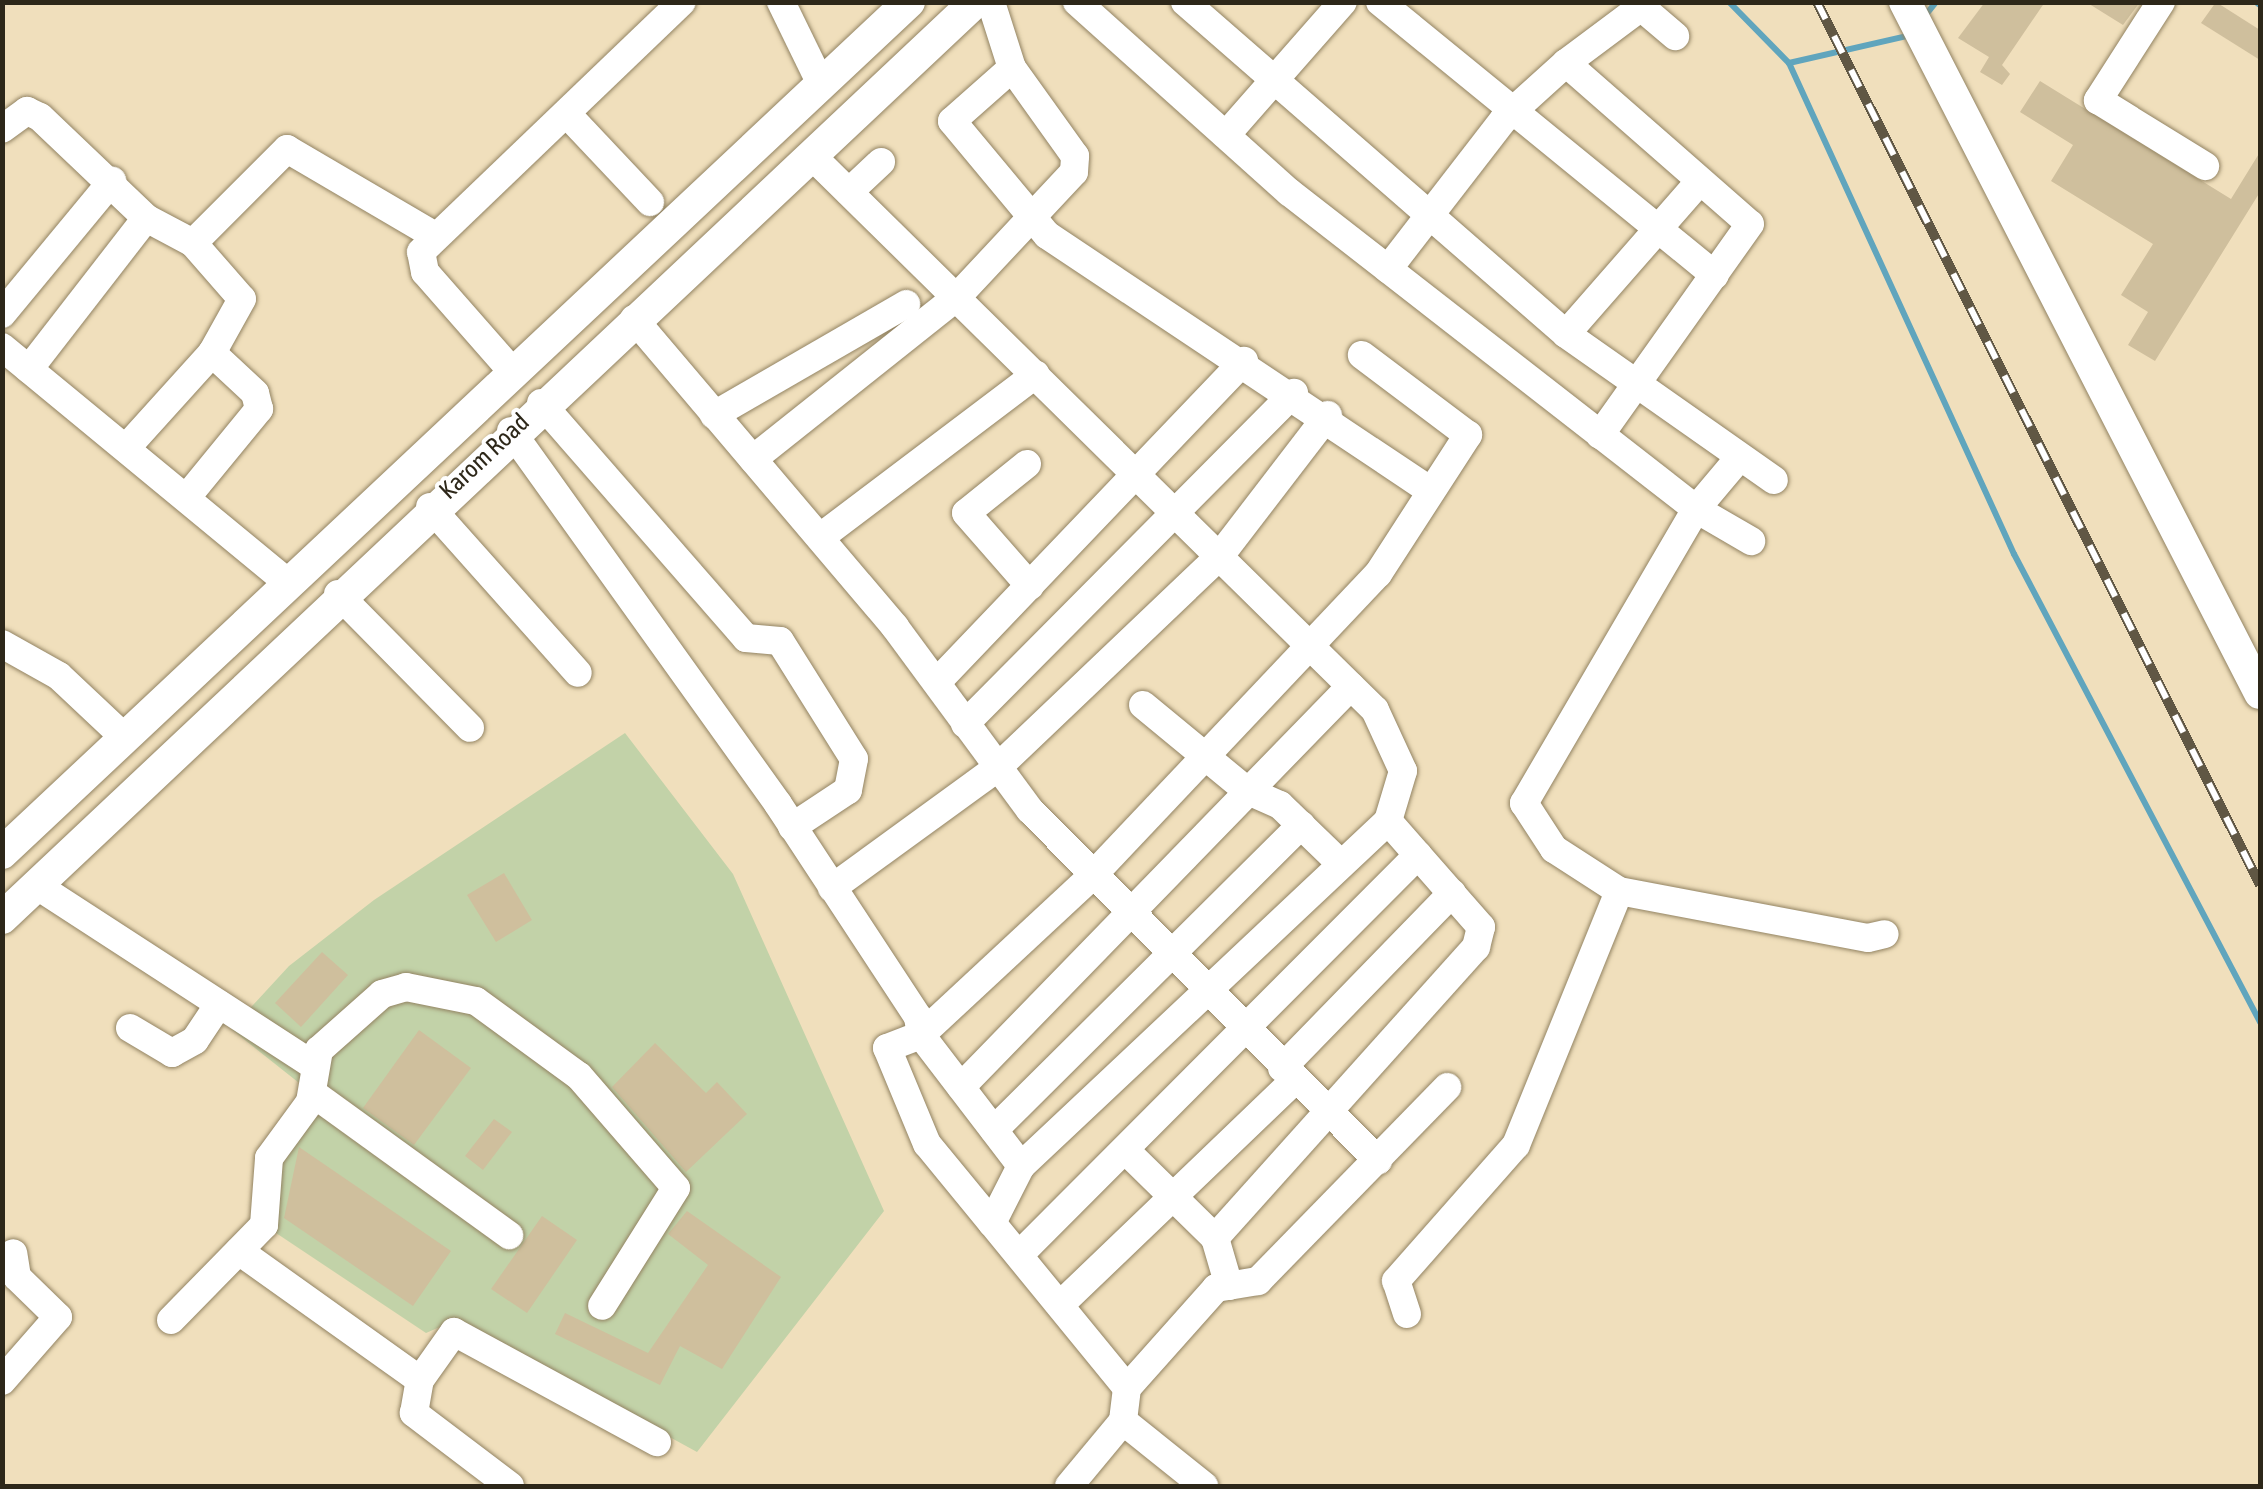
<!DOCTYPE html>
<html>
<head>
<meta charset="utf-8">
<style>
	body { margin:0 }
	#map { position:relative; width:2263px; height:1489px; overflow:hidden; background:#f0dfbc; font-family:"Asap Condensed",sans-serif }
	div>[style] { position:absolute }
	.green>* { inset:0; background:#c2d2a8 }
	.stream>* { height:6px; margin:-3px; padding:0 3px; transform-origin:3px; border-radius:3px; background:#60a5bd }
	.building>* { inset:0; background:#cfbf9d }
	.roads { filter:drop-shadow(0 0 2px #928362) drop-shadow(0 0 2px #928362) }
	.minor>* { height:28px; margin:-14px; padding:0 14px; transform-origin:14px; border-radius:14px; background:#fff }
	.major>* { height:32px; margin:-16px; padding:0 16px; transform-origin:16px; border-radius:16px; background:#fff }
	.rail>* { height:10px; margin-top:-5px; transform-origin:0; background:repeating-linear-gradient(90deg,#fff 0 19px,#605744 0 38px); box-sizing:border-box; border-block:2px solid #605744 }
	span { translate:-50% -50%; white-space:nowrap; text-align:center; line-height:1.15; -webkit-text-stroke:8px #fff; paint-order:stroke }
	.street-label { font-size:25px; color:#2d2719 }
	.frame { position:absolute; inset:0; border:5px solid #2d2719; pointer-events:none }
</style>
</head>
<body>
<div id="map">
	<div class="green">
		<i style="clip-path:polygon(625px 733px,733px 874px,884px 1211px,697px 1452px,456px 1320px,426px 1333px,264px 1225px,274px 1150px,313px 1094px,231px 1029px,289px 966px,374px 900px)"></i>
	</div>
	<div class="stream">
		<i style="left:1729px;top:2px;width:86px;rotate:45.5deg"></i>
		<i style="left:1789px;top:63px;width:540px;rotate:65.38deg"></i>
		<i style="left:2014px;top:554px;width:529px;rotate:62.27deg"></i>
		<i style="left:2256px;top:2px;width:5px;rotate:37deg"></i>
		<i style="left:1924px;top:17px;width:19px;rotate:-51deg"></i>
		<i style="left:1789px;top:63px;width:125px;rotate:-12.9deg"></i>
	</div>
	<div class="building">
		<i style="clip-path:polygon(1985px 2px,2045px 2px,2002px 65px,2010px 74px,2002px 85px,1980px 72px,1989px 57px,1958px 38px)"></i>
		<i style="clip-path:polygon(2086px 2px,2140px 2px,2123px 25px)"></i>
		<i style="clip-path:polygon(2216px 2px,2260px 30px,2260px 60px,2201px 23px)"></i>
		<i style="clip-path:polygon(2040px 81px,2231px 199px,2260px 152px,2260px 192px,2155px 361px,2128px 345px,2148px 312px,2121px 295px,2153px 244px,2051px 181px,2073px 145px,2020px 112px)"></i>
		<i style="clip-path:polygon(504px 873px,532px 920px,496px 942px,467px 895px)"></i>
		<i style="clip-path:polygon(322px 952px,348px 975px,301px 1027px,275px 1003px)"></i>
		<i style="clip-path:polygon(419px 1030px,471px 1068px,414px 1145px,363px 1108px)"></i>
		<i style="clip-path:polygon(655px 1043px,706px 1093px,717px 1082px,747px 1114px,686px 1172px,612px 1087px)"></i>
		<i style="clip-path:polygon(494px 1119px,512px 1132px,483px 1170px,465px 1156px)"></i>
		<i style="clip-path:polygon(299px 1147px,451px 1251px,413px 1306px,284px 1218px)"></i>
		<i style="clip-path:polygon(687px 1211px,781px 1277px,722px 1369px,680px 1346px,660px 1385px,555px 1334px,565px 1313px,648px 1353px,708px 1265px,668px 1234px)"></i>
		<i style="clip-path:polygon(542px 1216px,577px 1240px,527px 1313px,491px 1289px)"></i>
	</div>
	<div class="roads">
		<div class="minor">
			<i style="left:781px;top:2px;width:91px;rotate:64deg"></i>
			<i style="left:1077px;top:2px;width:285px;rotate:41.9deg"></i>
			<i style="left:1289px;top:192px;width:516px;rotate:37.91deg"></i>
			<i style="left:1696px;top:509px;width:64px;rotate:30.2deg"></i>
			<i style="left:1185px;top:2px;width:505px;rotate:41.07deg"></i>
			<i style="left:1566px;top:334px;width:254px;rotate:35.1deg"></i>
			<i style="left:1380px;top:2px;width:432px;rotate:39.2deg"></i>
			<i style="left:2161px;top:2px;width:117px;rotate:122.7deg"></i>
			<i style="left:2098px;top:100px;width:126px;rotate:31.7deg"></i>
			<i style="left:1566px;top:63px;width:244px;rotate:41.2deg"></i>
			<i style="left:1750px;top:224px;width:259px;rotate:125.4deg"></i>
			<i style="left:1012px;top:68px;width:80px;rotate:138.5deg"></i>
			<i style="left:952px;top:121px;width:148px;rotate:50.2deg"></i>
			<i style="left:1047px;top:235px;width:460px;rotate:33.7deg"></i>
			<i style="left:567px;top:114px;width:121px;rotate:46.7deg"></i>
			<i style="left:2px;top:129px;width:31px;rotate:-36deg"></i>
			<i style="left:27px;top:111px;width:14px;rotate:25deg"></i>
			<i style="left:40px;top:117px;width:146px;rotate:43.6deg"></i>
			<i style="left:146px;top:218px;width:53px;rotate:28deg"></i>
			<i style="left:193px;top:243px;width:74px;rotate:48.8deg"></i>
			<i style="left:242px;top:299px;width:62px;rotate:119.1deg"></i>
			<i style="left:212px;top:353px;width:125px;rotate:132.1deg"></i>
			<i style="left:1226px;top:135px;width:177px;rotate:-48.7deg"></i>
			<i style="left:811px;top:155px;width:791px;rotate:44.54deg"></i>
			<i style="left:1375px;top:710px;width:67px;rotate:65.3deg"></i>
			<i style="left:1403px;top:771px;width:52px;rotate:106.7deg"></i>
			<i style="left:1388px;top:821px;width:141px;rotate:48.7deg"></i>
			<i style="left:1481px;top:927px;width:21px;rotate:104deg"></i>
			<i style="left:1476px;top:947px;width:391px;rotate:131.9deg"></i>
			<i style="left:1215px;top:1238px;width:126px;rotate:-135.6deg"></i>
			<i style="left:849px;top:192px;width:44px;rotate:-43.2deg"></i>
			<i style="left:193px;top:243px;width:133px;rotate:-45deg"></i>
			<i style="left:287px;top:149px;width:172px;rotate:30.4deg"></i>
			<i style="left:1388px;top:269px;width:190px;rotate:-52.3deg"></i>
			<i style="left:1504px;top:119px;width:84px;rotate:-42.1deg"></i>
			<i style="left:1566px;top:63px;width:94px;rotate:-36.7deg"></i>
			<i style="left:1641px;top:7px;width:45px;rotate:40.5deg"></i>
			<i style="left:2px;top:314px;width:173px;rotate:-50.4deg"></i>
			<i style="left:634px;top:319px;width:404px;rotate:49.7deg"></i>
			<i style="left:895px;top:627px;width:227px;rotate:53.6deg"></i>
			<i style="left:1030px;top:810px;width:494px;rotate:45.2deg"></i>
			<i style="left:1566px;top:334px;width:203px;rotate:-48.8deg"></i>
			<i style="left:2px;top:347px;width:368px;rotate:39.5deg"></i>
			<i style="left:29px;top:369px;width:191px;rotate:-52.2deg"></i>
			<i style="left:511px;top:370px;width:130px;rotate:-131.3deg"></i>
			<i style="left:425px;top:272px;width:20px;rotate:-101deg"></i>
			<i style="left:421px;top:252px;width:361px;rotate:-43.8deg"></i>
			<i style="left:541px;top:403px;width:312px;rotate:48.9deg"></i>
			<i style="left:746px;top:638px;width:34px;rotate:5deg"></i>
			<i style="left:780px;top:641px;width:139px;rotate:57.9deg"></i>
			<i style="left:854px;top:759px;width:32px;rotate:101deg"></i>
			<i style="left:848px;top:790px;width:67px;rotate:146.5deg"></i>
			<i style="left:714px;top:415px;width:222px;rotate:-30deg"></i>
			<i style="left:511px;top:431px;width:459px;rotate:54.4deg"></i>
			<i style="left:778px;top:804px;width:255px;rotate:56.7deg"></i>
			<i style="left:918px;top:1017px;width:18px;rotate:81deg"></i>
			<i style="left:921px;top:1035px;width:165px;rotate:52.6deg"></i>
			<i style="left:1021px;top:1166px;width:64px;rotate:117deg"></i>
			<i style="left:992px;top:1223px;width:213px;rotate:50.7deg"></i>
			<i style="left:1127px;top:1388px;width:33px;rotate:97deg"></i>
			<i style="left:1123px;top:1421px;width:104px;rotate:38.7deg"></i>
			<i style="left:1739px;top:458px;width:67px;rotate:130.1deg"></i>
			<i style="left:1696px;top:509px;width:341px;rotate:120.3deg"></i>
			<i style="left:1524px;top:803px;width:55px;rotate:56.9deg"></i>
			<i style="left:1554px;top:849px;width:77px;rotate:32.9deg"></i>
			<i style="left:1619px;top:891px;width:253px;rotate:10.7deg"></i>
			<i style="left:1868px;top:938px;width:17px;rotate:-13deg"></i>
			<i style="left:753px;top:459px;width:260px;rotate:-38.5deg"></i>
			<i style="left:957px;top:297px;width:171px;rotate:-46.9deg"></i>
			<i style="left:1074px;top:172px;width:16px;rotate:-86deg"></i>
			<i style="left:1075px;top:156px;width:108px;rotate:-125.6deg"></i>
			<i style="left:1012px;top:68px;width:69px;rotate:-107.7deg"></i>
			<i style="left:1027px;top:464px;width:78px;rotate:141.2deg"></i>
			<i style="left:966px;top:513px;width:97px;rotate:48.8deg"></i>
			<i style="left:187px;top:497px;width:114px;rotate:-50.7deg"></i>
			<i style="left:259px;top:409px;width:16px;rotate:-104deg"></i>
			<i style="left:255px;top:393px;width:59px;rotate:-137.1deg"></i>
			<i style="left:430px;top:507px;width:222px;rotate:48.3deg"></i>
			<i style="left:822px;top:536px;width:268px;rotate:-37.1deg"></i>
			<i style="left:338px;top:594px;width:188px;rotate:45.4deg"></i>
			<i style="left:2px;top:644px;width:65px;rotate:29.3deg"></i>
			<i style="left:59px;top:676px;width:89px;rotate:43.2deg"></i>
			<i style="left:938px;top:681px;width:443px;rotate:-46.3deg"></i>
			<i style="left:1143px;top:705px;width:134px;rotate:39.5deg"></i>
			<i style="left:1246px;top:790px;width:37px;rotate:24deg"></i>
			<i style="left:1280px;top:805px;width:82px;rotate:44deg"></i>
			<i style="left:965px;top:724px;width:467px;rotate:-45.2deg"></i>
			<i style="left:36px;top:885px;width:330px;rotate:33deg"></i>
			<i style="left:832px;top:888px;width:203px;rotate:-36deg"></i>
			<i style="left:996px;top:769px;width:308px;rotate:-43.6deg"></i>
			<i style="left:1219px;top:557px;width:179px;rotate:-52.5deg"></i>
			<i style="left:130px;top:1028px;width:49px;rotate:30.8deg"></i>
			<i style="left:172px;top:1053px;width:26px;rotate:-29deg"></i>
			<i style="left:195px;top:1040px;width:43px;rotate:-56.3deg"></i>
			<i style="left:1282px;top:1068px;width:244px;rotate:-45.8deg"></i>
			<i style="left:961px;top:1087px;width:559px;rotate:-45.8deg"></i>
			<i style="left:314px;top:1094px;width:241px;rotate:35.9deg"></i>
			<i style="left:994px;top:1130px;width:433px;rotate:-44.8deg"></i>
			<i style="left:1021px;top:1166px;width:504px;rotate:-43.23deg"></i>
			<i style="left:992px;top:1223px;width:102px;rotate:-129.4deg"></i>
			<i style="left:927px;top:1144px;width:104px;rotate:-112.6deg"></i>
			<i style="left:887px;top:1048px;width:36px;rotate:-21deg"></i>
			<i style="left:921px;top:1035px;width:236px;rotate:-42.9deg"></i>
			<i style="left:1094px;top:874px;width:413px;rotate:-46.6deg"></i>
			<i style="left:1378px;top:574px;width:166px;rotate:-57.1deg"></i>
			<i style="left:1468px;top:435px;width:133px;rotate:-143deg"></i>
			<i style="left:1215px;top:1238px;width:50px;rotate:73.7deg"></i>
			<i style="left:239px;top:1251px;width:222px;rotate:35.5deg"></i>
			<i style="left:1019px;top:1255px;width:565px;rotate:-45.07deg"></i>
			<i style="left:1060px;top:1305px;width:325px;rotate:-43.8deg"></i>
			<i style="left:1407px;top:1314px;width:35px;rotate:-108deg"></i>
			<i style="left:1396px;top:1281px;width:181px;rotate:-48.6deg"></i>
			<i style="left:1516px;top:1145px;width:274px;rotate:-67.9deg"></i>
			<i style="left:171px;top:1320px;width:133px;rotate:-45.6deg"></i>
			<i style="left:264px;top:1225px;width:67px;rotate:-85.7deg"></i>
			<i style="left:269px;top:1158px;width:69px;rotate:-53.8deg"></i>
			<i style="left:310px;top:1102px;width:53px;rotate:-80.2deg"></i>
			<i style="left:319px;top:1050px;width:84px;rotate:-41.6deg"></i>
			<i style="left:382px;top:994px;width:25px;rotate:-16deg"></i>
			<i style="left:406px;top:987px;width:71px;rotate:11.3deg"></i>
			<i style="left:476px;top:1001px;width:127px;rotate:36.1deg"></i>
			<i style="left:579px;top:1076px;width:148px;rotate:49.1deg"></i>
			<i style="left:676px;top:1188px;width:139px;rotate:122.1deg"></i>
			<i style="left:2px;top:1381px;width:85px;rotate:-48.8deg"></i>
			<i style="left:58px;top:1317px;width:57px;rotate:-135.7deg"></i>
			<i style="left:17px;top:1277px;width:24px;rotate:-99deg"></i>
			<i style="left:1127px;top:1388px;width:134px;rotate:-48.3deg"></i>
			<i style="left:1216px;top:1288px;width:43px;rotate:-9.5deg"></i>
			<i style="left:1258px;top:1281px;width:271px;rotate:-45.7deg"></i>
			<i style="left:510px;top:1486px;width:121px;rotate:-142.8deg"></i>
			<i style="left:414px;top:1413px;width:34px;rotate:-80deg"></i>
			<i style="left:420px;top:1380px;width:59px;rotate:-54.7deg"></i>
			<i style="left:454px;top:1332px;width:231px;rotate:28.5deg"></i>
			<i style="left:1069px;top:1486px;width:85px;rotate:-50.3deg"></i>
		</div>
		<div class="major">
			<i style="left:1905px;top:2px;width:777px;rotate:62.81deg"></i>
			<i style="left:2px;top:853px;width:1244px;rotate:-43.18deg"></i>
			<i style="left:2px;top:918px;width:1336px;rotate:-43.27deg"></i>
		</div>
	</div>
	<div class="rail">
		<i style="left:1817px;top:2px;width:988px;rotate:63.36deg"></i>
	</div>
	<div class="street-label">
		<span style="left:484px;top:456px;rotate:-43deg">Karom Road</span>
	</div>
	<div class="frame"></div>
</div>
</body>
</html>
